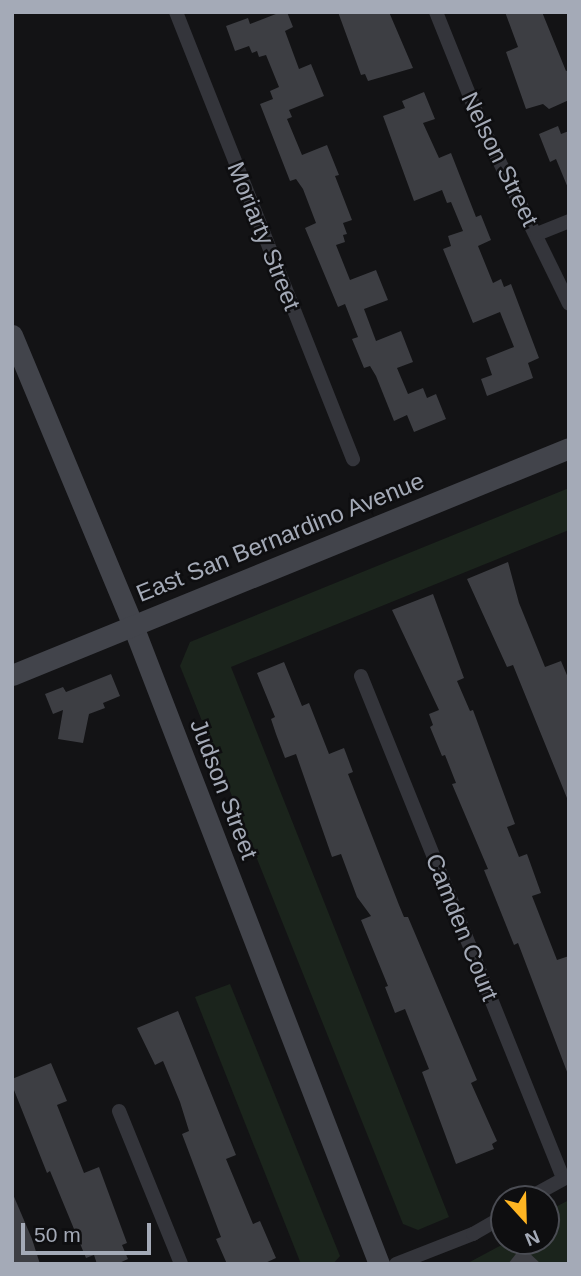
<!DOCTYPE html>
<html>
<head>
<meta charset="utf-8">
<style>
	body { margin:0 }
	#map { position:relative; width:581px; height:1276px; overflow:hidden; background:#131315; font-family:Helvetica,sans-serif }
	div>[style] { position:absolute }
	.green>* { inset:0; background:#1b241c }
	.building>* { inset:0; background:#3d3e43 }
	.street>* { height:14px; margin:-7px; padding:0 7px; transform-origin:7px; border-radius:7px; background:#34353b }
	.secondary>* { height:21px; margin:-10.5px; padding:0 10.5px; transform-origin:10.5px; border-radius:10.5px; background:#42444b }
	span { translate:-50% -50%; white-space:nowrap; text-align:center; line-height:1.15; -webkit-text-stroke:5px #0e0e10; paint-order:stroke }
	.street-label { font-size:24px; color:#a4aab7 }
	.frame { position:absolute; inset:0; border:14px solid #a4aab7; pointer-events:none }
	.north { position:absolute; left:490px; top:1185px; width:70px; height:70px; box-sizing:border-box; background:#0e0e10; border:2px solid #4a4c53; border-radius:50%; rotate:158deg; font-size:19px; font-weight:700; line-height:28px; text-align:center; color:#a4aab7 }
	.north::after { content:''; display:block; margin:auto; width:24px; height:32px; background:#ffb522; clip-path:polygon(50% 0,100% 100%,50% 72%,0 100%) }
	.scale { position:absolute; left:21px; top:1223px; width:130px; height:32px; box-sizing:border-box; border:4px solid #a4aab7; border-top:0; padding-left:9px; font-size:21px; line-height:24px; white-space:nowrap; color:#a4aab7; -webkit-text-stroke:5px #0e0e10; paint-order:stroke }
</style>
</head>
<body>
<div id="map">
	<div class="green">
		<i style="clip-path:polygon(569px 488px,569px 530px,231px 667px,449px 1217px,418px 1230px,403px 1224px,180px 666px,190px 642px)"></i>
		<i style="clip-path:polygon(230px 984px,340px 1256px,333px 1264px,301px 1264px,195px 997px)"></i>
		<i style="clip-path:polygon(569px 1200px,569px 1264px,466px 1264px,509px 1241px,546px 1241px,546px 1212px)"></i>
	</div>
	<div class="building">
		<i style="clip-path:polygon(281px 12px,287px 12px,293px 27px,285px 31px,299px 69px,311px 64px,324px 96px,289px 110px,292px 117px,287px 119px,302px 155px,327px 145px,339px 175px,335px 176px,352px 220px,343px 223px,347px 234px,343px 235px,345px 242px,336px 245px,350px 280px,376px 270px,388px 300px,364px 309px,376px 341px,401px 331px,413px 362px,397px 368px,408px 394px,423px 388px,427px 398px,436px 394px,446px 419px,414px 432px,407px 415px,394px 421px,376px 376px,370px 366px,364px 368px,352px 339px,358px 337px,345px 304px,338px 307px,305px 228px,316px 223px,303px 189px,296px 179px,290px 181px,260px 104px,273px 99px,270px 91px,279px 87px,266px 55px,259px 57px,257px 51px,252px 53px,249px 46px,235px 51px,226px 26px,248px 18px,250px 24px)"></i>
		<i style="clip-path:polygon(338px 12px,389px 12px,413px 68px,368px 81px,365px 74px,361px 75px)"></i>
		<i style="clip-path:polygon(505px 12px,542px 12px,566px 71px,569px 70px,569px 100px,549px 109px,543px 104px,526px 109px,506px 52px,518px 47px)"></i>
		<i style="clip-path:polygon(424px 92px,435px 119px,423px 123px,439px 158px,451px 153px,476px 217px,481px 215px,491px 240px,478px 246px,493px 283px,501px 279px,504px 287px,511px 284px,539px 358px,528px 363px,533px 378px,487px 396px,481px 379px,492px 375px,486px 358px,514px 347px,500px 312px,473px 323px,443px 249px,451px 246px,448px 236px,463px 231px,451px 202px,447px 203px,442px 190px,414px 201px,383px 116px,405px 108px,402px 101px)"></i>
		<i style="clip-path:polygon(558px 126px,561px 134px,569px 131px,568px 188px,556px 159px,550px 162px,539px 134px)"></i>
		<i style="clip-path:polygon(508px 562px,519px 603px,545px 667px,561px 661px,569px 680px,569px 803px,513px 665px,507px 667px,467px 579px)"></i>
		<i style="clip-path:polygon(433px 594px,464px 678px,457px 681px,470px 711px,473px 710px,515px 824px,507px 827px,519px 857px,527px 854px,541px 893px,532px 896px,557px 960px,569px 956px,569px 1077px,518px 943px,514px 945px,484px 870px,488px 869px,452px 784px,456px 783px,445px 755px,442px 756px,430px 727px,433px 725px,429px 714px,439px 710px,392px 610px)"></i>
		<i style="clip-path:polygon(284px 662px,302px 706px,309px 703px,329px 754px,344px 748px,353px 772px,348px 774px,399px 905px,404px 917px,408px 917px,477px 1080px,471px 1083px,497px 1141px,492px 1144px,494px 1149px,456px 1164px,422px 1072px,429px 1069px,405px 1009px,395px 1013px,385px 987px,388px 986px,361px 920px,371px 916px,357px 897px,341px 854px,332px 857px,296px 754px,285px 758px,276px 734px,271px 719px,275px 717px,257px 673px)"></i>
		<i style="clip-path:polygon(111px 674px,120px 696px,103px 703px,105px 708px,89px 714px,83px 743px,58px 739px,63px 710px,53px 714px,45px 694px,63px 687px,66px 692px)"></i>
		<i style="clip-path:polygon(178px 1011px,236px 1155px,226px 1159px,253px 1224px,260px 1221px,276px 1258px,263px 1264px,227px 1264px,216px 1239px,221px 1237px,182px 1134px,189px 1131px,180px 1102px,163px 1061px,155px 1065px,137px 1028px)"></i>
		<i style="clip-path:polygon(51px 1063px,67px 1101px,57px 1105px,84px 1173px,99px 1167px,127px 1243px,122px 1245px,128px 1259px,117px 1264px,97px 1264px,94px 1255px,86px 1258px,50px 1171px,47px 1173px,12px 1085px,12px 1079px)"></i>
		<i style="clip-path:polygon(12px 1192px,32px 1239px,40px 1264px,12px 1264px)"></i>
		<i style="clip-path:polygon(519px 1250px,526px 1250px,541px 1264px,508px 1264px)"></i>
	</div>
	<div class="street">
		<i style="left:176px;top:12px;width:481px;rotate:68.4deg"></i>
		<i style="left:436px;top:12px;width:121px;rotate:68.1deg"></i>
		<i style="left:481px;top:124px;width:200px;rotate:63.9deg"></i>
		<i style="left:537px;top:234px;width:35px;rotate:-22deg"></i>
		<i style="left:361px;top:676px;width:541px;rotate:68.08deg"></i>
		<i style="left:119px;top:1111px;width:165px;rotate:67.9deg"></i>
		<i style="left:527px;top:1199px;width:48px;rotate:-28.7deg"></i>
		<i style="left:396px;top:1264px;width:83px;rotate:-21.3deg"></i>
		<i style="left:473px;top:1234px;width:36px;rotate:-30deg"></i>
	</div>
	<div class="secondary">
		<i style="left:12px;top:335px;width:315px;rotate:67.4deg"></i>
		<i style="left:133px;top:626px;width:684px;rotate:68.91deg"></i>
		<i style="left:12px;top:675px;width:601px;rotate:-22.17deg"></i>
	</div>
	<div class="street-label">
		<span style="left:500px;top:159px;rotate:64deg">Nelson Street</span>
		<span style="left:264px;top:236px;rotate:68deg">Moriarty Street</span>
		<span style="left:280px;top:537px;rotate:-22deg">East San Bernardino Avenue</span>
		<span style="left:224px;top:789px;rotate:69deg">Judson Street</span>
		<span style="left:462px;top:927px;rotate:68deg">Camden Court</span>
	</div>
	<div class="frame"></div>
	<div class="north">N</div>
	<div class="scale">50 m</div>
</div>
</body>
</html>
